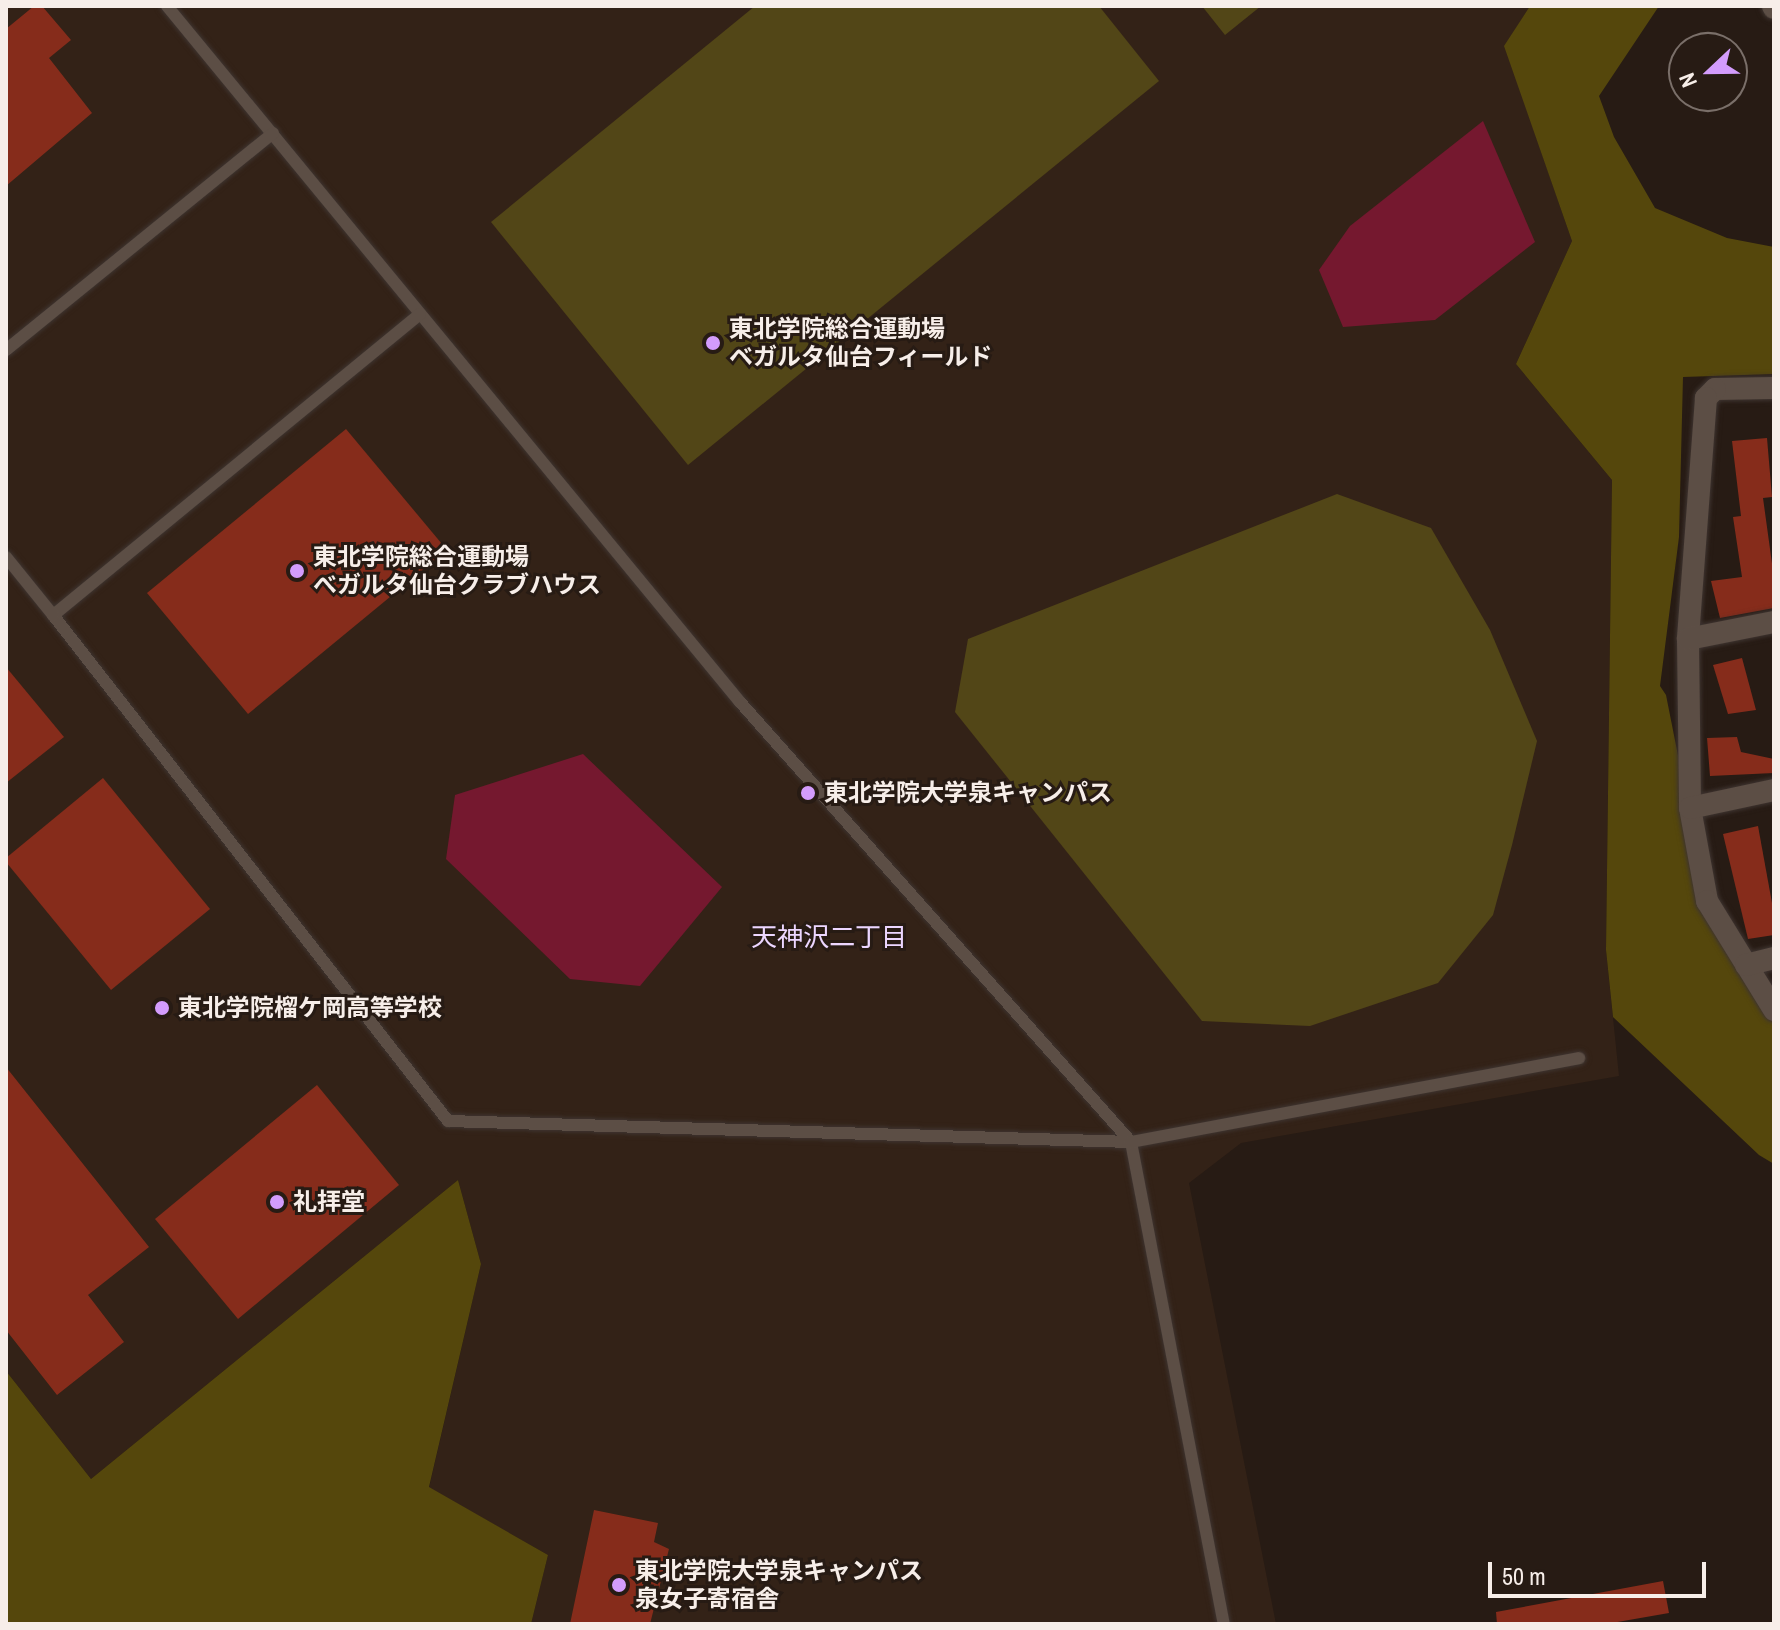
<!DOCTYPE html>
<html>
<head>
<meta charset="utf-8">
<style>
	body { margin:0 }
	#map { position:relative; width:1780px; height:1630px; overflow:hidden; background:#271b14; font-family:"Archivo Narrow","Noto Sans JP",sans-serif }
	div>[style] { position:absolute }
	.built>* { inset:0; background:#332217 }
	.green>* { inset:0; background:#524617 }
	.forest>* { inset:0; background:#55470c }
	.water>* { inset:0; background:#75182f }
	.building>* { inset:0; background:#862c1b }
	.roads { filter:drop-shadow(0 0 2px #3e3430) drop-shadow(0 0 2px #3e3430) }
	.service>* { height:12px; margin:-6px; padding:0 6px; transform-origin:6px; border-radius:6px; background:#5c4e45 }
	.minor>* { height:22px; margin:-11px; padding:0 11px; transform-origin:11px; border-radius:11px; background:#5c4e45 }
	.dots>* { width:22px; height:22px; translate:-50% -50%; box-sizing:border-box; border:4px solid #271b14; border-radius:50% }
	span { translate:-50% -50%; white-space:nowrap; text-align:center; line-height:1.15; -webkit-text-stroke:6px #271b14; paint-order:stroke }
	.poi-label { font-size:24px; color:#f7eee9; font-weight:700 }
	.left { translate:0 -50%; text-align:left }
	.neighbourhood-label { font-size:26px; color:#ecd6ff }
	.frame { position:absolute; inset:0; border:8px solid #f7eee9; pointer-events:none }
	.north { position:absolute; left:1668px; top:32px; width:80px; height:80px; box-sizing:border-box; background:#271b14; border:2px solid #7a6f69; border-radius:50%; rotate:248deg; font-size:22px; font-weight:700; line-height:32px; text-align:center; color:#f7eee9 }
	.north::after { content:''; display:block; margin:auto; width:28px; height:36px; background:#d39cfc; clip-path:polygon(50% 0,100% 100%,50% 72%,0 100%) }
	.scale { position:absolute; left:1488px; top:1562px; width:218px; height:36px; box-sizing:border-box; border:4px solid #f7eee9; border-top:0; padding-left:10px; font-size:24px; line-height:28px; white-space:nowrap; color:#f7eee9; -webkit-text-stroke:6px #271b14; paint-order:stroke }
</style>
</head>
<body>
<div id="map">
	<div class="built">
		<i style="clip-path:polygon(6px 6px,1530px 6px,1505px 46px,1572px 241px,1516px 364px,1612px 480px,1606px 950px,1619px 1076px,1241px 1143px,1189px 1183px,1276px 1624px,531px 1624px,548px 1555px,429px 1488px,481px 1264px,458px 1180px,91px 1479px,6px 1371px)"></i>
	</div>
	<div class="green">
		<i style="clip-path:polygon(755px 6px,1099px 6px,1159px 81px,688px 465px,491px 222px)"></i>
		<i style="clip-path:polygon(1202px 6px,1261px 6px,1225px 35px)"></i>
		<i style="clip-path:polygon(1337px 494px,1431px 528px,1490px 630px,1537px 741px,1512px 845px,1493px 915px,1438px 983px,1310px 1026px,1202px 1021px,955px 712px,968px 639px)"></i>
	</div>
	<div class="forest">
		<i style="clip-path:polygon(1530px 6px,1659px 6px,1599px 96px,1614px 137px,1655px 208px,1727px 238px,1774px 247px,1774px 374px,1683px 377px,1679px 537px,1660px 686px,1666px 695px,1707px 901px,1774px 1010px,1774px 1164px,1759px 1155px,1613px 1017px,1606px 950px,1612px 480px,1516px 364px,1572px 241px,1504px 46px)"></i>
		<i style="clip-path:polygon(458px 1180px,481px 1264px,429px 1487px,548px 1555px,531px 1624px,6px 1624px,6px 1371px,91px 1479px)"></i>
	</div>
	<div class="water">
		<i style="clip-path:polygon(1483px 121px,1535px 242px,1435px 320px,1343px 327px,1319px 270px,1350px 226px)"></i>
		<i style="clip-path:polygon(583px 754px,722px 887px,640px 986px,570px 979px,446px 859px,455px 795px)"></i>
	</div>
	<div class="building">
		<i style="clip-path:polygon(34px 6px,42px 6px,71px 40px,49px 58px,92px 113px,6px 186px,6px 29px)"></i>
		<i style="clip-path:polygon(346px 429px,447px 550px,248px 714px,147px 593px)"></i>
		<i style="clip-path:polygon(1767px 438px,1772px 497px,1763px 498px,1774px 578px,1774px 608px,1720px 618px,1711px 581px,1742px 577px,1733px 517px,1741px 516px,1732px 441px)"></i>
		<i style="clip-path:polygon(1742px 658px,1756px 710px,1728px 714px,1713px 665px)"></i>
		<i style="clip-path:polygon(6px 667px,64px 737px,6px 783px)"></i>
		<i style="clip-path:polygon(1737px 737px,1741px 752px,1774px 759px,1774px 773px,1710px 776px,1707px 738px)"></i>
		<i style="clip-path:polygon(103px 778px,210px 909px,111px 990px,6px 862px,6px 858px)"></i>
		<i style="clip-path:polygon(1758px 826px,1774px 914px,1774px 935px,1748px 939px,1723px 834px)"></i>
		<i style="clip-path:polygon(6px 1067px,149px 1247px,88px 1295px,124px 1342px,57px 1395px,6px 1330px)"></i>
		<i style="clip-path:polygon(317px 1085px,399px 1185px,238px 1319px,155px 1219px)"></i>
		<i style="clip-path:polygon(594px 1510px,658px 1523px,654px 1542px,669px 1549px,650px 1624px,570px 1624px)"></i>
		<i style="clip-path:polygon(1663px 1581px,1669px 1613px,1606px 1624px,1497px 1624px,1496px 1612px)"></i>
	</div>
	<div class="roads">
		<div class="service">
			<i style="left:167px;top:6px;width:902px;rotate:50.54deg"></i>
			<i style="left:740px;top:702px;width:589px;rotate:48.37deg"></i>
			<i style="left:1131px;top:1142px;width:491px;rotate:79.1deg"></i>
			<i style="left:420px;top:314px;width:475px;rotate:140.6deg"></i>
			<i style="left:53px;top:615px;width:642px;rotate:52.02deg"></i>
			<i style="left:448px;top:1121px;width:683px;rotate:1.76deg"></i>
			<i style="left:1131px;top:1142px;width:456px;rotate:-10.6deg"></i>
			<i style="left:6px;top:350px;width:344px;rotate:-39.1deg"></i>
			<i style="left:6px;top:557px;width:75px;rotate:51deg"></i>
		</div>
		<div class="minor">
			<i style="left:1773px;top:6px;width:2px;rotate:63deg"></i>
			<i style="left:1774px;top:388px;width:59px;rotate:179deg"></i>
			<i style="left:1715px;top:389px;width:13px;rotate:135deg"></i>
			<i style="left:1706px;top:398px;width:242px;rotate:94.3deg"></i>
			<i style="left:1688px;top:639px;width:169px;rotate:89.3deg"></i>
			<i style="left:1690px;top:808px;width:95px;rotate:79.6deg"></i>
			<i style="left:1707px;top:901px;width:128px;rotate:58.4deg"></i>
			<i style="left:1688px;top:639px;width:88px;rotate:-11.2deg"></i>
			<i style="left:1690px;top:808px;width:86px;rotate:-12.1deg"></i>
			<i style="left:1746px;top:965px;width:29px;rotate:-14deg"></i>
		</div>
	</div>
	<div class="dots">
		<i style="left:713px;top:343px;background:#d39cfc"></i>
		<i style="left:297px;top:571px;background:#d39cfc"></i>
		<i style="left:808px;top:793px;background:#d39cfc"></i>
		<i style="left:162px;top:1008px;background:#d39cfc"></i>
		<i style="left:277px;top:1202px;background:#d39cfc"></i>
		<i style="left:619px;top:1585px;background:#d39cfc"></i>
	</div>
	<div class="poi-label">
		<span class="left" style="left:729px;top:343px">東北学院総合運動場<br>ベガルタ仙台フィールド</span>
		<span class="left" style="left:313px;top:571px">東北学院総合運動場<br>べガルタ仙台クラブハウス</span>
		<span class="left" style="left:824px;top:793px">東北学院大学泉キャンパス</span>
		<span class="left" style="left:178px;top:1008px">東北学院榴ケ岡高等学校</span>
		<span class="left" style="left:293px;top:1202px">礼拝堂</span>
		<span class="left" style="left:635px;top:1585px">東北学院大学泉キャンパス<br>泉女子寄宿舎</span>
	</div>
	<div class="neighbourhood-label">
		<span style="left:829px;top:937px">天神沢二丁目</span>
	</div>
	<div class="frame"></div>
	<div class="north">N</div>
	<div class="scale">50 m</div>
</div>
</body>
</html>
